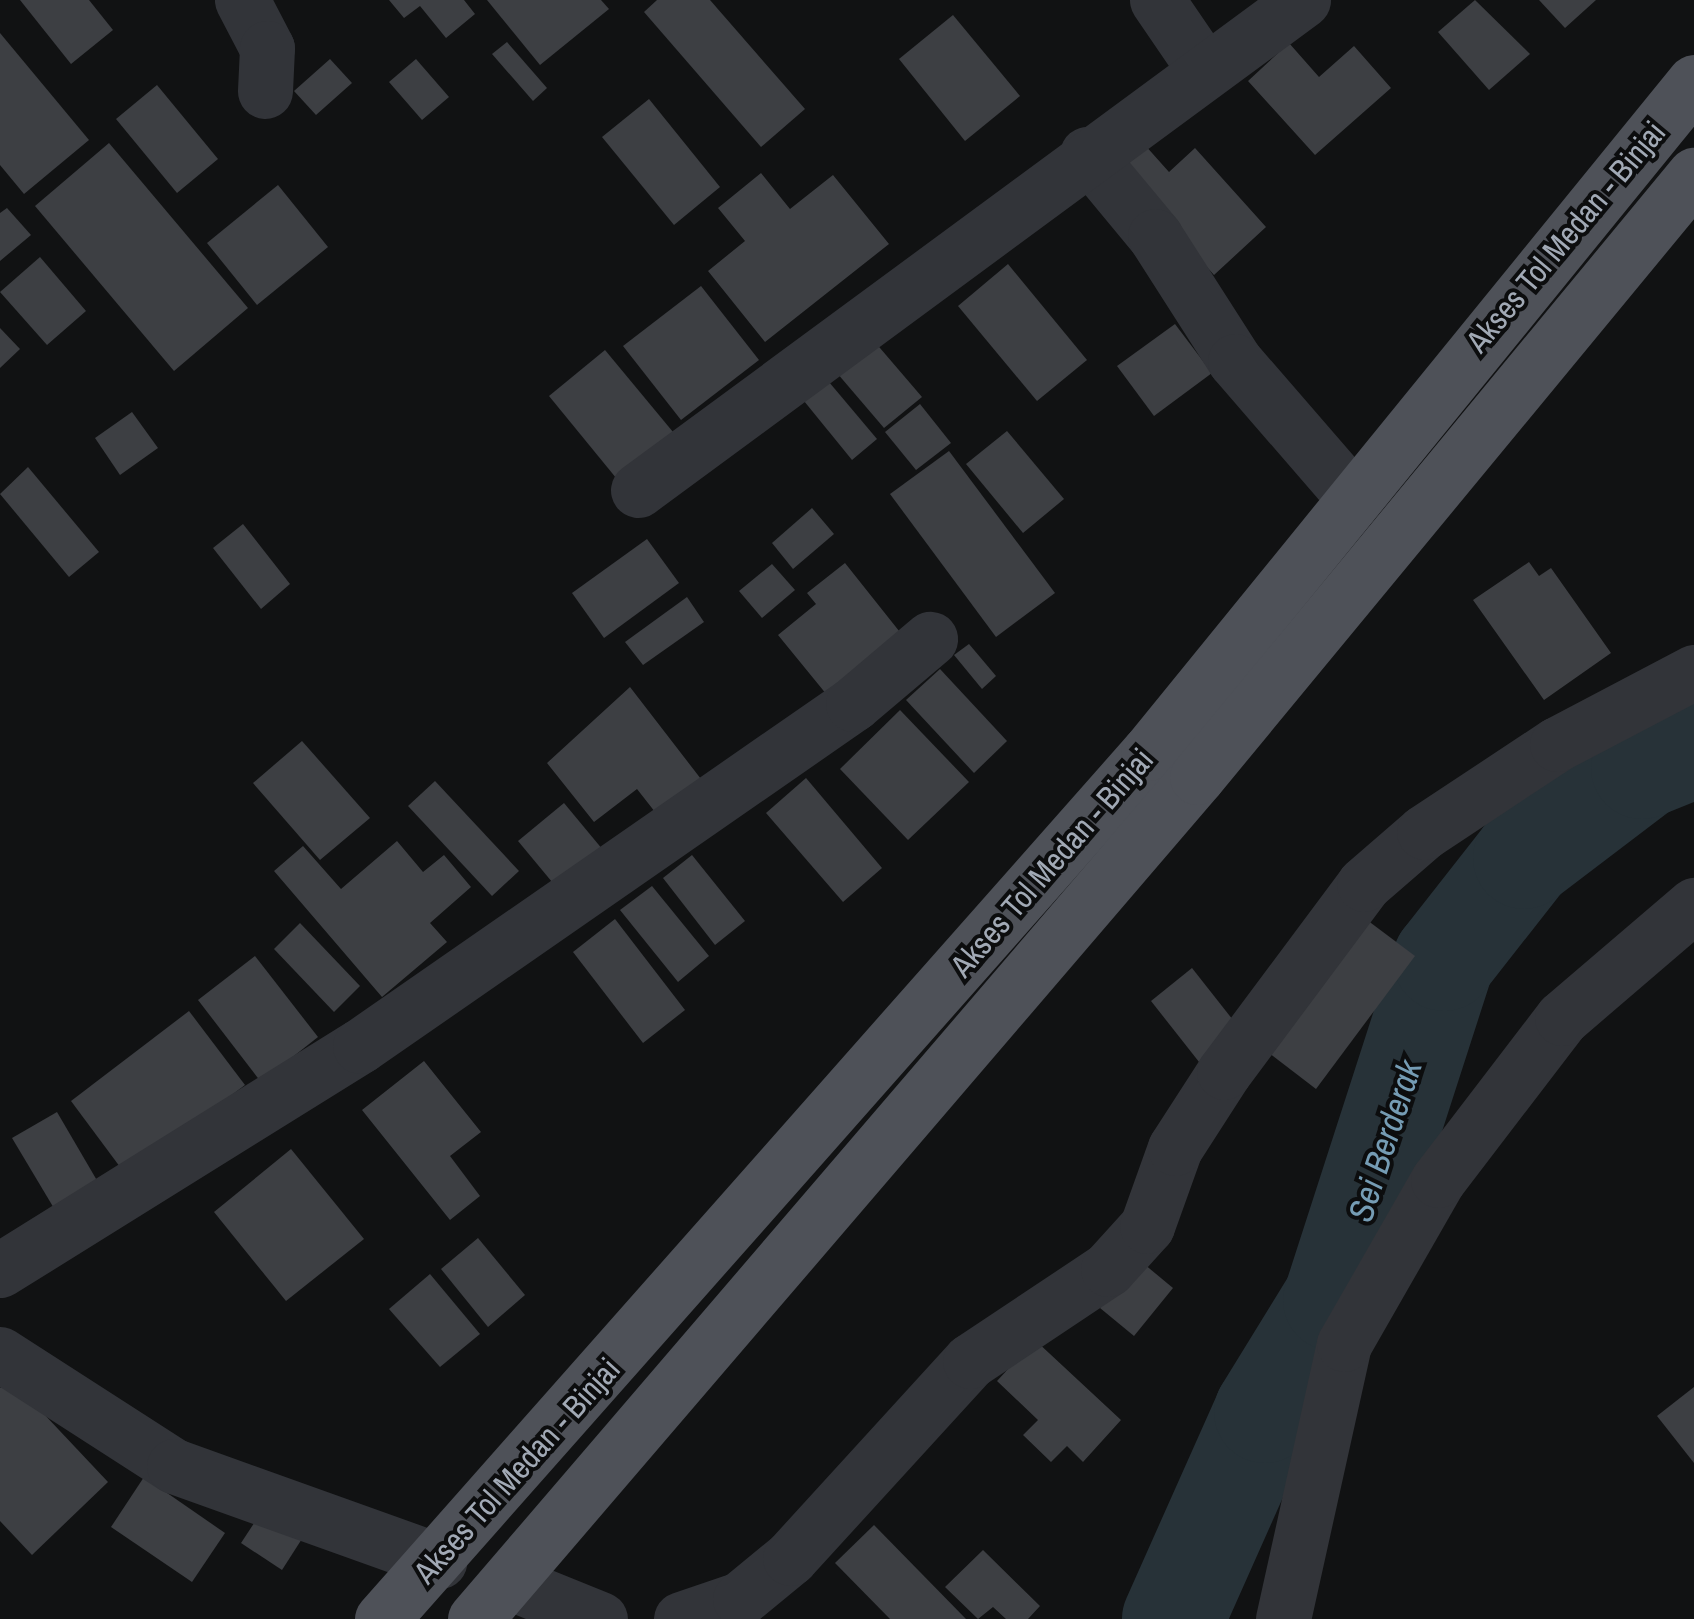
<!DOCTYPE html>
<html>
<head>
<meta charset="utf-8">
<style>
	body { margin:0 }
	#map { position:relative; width:1694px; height:1619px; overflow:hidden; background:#111213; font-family:"Archivo Narrow",sans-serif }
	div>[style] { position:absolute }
	.river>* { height:102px; margin:-51px; padding:0 51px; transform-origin:51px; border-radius:51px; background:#273238 }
	.building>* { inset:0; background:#3d3f43 }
	.street>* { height:55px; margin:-27.5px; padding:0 27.5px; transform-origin:27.5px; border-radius:27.5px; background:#323439 }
	.primary>* { height:55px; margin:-27.5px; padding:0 27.5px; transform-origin:27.5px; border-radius:27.5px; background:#4e5158 }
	span { translate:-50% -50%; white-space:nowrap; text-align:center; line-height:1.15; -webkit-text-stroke:8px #0c0d0e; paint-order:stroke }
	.street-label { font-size:32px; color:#a1a9b5 }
	.water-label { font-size:35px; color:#759cb4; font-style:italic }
</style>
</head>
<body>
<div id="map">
	<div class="river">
		<i style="left:1173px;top:1619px;width:227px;rotate:-66deg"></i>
		<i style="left:1265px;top:1412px;width:132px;rotate:-58.4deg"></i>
		<i style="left:1334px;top:1300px;width:357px;rotate:-72.1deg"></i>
		<i style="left:1444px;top:960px;width:130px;rotate:-51.9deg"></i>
		<i style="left:1524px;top:858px;width:148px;rotate:-37.3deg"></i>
		<i style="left:1642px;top:768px;width:56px;rotate:-22deg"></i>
	</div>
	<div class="building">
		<i style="clip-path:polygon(20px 0,89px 0,113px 30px,71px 64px)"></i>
		<i style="clip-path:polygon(389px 0,464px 0,475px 14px,446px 38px,420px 6px,404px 18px)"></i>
		<i style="clip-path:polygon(487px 0,601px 0,609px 9px,540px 65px)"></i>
		<i style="clip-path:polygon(657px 0,710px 0,805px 109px,761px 147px,644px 12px)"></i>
		<i style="clip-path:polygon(1475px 0,1530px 54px,1489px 90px,1438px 32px)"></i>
		<i style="clip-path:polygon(1539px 0,1596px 0,1565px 28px)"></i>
		<i style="clip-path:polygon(953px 15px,1020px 96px,965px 141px,899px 59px)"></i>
		<i style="clip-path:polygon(0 33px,89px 140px,24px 194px,0 165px)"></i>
		<i style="clip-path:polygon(507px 42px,547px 88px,533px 101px,492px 54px)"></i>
		<i style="clip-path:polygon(1289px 43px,1319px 77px,1354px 46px,1391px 88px,1315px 155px,1248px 81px)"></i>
		<i style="clip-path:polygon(330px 59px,352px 83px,316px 115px,294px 91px)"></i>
		<i style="clip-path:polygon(416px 59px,449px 97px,422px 120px,389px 82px)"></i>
		<i style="clip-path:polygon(157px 85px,218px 159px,177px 193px,116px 119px)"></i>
		<i style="clip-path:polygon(649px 99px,720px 187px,674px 225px,602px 137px)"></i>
		<i style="clip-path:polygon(109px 143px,248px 308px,174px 371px,35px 206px)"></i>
		<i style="clip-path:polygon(1144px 144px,1169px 172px,1195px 148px,1266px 227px,1214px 275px,1118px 168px)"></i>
		<i style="clip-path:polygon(761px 173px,790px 209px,833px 175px,889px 244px,765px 342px,708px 271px,745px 241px,718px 208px)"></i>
		<i style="clip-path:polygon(278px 185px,328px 247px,257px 305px,207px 243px)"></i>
		<i style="clip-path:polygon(7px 208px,31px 235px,0 261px,0 213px)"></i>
		<i style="clip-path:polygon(40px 257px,86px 311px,47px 345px,0 292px)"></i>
		<i style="clip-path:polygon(1008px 264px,1087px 360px,1037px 401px,958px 306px)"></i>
		<i style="clip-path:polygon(701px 286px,759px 360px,681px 420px,623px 346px)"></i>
		<i style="clip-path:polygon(1175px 324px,1212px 373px,1154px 416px,1117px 366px)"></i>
		<i style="clip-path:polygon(0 328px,20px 349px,0 368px)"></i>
		<i style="clip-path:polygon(874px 341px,922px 397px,884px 428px,837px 373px)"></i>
		<i style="clip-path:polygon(605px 350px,678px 438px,621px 484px,549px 396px)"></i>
		<i style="clip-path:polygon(829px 382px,877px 439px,852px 460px,804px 401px)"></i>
		<i style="clip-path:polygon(920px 404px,951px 443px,916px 470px,885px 432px)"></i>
		<i style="clip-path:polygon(132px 412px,158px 448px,120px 475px,95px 438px)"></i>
		<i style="clip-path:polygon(1007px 431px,1064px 499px,1023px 533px,966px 464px)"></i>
		<i style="clip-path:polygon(949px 451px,1055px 593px,996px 637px,890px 494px)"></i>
		<i style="clip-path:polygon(28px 467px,99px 552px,69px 577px,0 494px)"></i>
		<i style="clip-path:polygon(812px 508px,834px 534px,793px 569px,772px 543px)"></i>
		<i style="clip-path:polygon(243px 524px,290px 584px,261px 609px,213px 548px)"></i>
		<i style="clip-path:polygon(647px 539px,679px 583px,604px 638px,572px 593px)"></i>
		<i style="clip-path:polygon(1529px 562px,1539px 576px,1551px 568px,1611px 653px,1544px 700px,1473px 600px)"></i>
		<i style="clip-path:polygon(845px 563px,911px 646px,836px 706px,778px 635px,816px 604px,807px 593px)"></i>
		<i style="clip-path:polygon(772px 564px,795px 590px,762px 618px,739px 591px)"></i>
		<i style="clip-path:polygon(687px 597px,704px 622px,643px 665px,625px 642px)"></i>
		<i style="clip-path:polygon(969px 644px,996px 676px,982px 689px,954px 655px)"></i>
		<i style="clip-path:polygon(940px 669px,1007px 741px,974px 773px,906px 700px)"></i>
		<i style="clip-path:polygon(630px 687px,711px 792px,666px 826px,637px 789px,594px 822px,547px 763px)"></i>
		<i style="clip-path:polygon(900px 710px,969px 782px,908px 840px,840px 769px)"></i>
		<i style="clip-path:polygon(302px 741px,370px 818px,320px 860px,253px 783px)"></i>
		<i style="clip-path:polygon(806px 778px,882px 868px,843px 902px,766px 813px)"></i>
		<i style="clip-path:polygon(435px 781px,519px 871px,492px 896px,408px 806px)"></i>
		<i style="clip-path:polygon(564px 803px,608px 856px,562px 894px,518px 841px)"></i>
		<i style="clip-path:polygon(397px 841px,423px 872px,444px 855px,471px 887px,430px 923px,447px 942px,382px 997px,274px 871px,303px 846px,341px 889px)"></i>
		<i style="clip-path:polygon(692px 855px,745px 921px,715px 945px,663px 878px)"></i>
		<i style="clip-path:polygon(652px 886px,709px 956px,678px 982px,620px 910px)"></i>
		<i style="clip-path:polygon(1359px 914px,1415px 956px,1316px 1089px,1260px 1046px)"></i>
		<i style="clip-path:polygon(615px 919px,685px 1010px,643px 1043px,573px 952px)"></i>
		<i style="clip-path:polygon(300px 923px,360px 986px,334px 1012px,274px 949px)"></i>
		<i style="clip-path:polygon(255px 956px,318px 1037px,261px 1082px,198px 1000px)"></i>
		<i style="clip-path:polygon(1192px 968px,1244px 1034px,1203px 1067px,1151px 1001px)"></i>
		<i style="clip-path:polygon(189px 1011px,245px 1085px,126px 1175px,71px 1101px)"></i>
		<i style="clip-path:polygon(424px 1061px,481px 1132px,450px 1156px,480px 1196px,450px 1220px,362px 1110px)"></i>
		<i style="clip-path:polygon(57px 1112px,102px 1189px,58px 1215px,12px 1138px)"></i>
		<i style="clip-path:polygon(291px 1149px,364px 1239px,286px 1301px,214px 1212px)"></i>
		<i style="clip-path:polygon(478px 1238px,525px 1295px,488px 1327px,441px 1269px)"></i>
		<i style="clip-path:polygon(1138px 1259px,1173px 1288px,1134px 1336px,1100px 1308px)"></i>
		<i style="clip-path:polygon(430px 1274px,480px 1334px,440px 1367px,389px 1309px)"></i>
		<i style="clip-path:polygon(1035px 1340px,1121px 1420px,1083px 1462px,1067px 1446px,1051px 1462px,1023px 1435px,1038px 1420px,997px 1381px)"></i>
		<i style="clip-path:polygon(10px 1378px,108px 1482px,32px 1555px,0 1521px,0 1388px)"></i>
		<i style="clip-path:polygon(1694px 1387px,1694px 1463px,1657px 1416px)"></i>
		<i style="clip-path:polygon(144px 1477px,225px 1533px,192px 1582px,111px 1527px)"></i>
		<i style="clip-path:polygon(266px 1505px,307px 1531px,282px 1570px,241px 1543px)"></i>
		<i style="clip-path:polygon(874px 1525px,966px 1619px,890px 1619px,835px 1563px)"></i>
		<i style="clip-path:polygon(983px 1550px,1040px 1606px,1028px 1619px,1006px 1619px,993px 1607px,978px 1619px,945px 1587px)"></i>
	</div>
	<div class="street">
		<i style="left:242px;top:0;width:54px;rotate:62.5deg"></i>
		<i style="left:267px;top:48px;width:43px;rotate:92.7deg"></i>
		<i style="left:1157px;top:0;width:83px;rotate:55.7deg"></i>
		<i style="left:1087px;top:154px;width:107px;rotate:50.3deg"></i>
		<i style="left:1155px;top:236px;width:148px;rotate:57.4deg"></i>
		<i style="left:1235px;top:361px;width:179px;rotate:49.1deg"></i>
		<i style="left:638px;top:490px;width:826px;rotate:-36.38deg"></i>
		<i style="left:0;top:1270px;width:424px;rotate:-31.9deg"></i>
		<i style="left:360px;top:1046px;width:600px;rotate:-34.75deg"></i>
		<i style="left:853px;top:704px;width:101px;rotate:-40.2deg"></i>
		<i style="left:0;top:1354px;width:207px;rotate:32.8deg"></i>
		<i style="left:174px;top:1466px;width:282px;rotate:19.7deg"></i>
		<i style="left:511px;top:1583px;width:96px;rotate:22deg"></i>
		<i style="left:681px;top:1619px;width:62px;rotate:-18.7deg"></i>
		<i style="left:740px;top:1599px;width:65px;rotate:-39.4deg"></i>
		<i style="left:790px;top:1558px;width:267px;rotate:-47.6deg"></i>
		<i style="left:970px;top:1361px;width:166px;rotate:-33.7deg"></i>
		<i style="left:1108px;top:1269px;width:58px;rotate:-47.8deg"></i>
		<i style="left:1147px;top:1226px;width:83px;rotate:-70.3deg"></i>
		<i style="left:1175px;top:1148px;width:90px;rotate:-57.2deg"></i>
		<i style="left:1224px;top:1072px;width:234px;rotate:-53.3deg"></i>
		<i style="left:1364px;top:884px;width:79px;rotate:-40.9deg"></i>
		<i style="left:1424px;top:832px;width:159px;rotate:-33.5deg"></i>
		<i style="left:1557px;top:744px;width:155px;rotate:-27.7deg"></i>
		<i style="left:1283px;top:1619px;width:282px;rotate:-77.5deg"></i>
		<i style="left:1344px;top:1344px;width:189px;rotate:-60.2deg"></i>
		<i style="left:1438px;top:1180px;width:204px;rotate:-52.6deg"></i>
		<i style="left:1562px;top:1018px;width:174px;rotate:-40.6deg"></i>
	</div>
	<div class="primary">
		<i style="left:382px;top:1619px;width:1156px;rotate:-48.51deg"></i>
		<i style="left:1148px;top:753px;width:865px;rotate:-50.86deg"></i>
		<i style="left:475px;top:1619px;width:1109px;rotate:-49.39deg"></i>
		<i style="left:1197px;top:777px;width:781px;rotate:-50.46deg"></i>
	</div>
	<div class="street-label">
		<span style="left:1566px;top:237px;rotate:-50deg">Akses Tol Medan - Binjai</span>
		<span style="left:1052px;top:863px;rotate:-49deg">Akses Tol Medan - Binjai</span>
		<span style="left:517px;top:1471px;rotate:-48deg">Akses Tol Medan - Binjai</span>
	</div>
	<div class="water-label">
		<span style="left:1385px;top:1141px;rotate:-72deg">Sei Berderak</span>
	</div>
</div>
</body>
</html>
